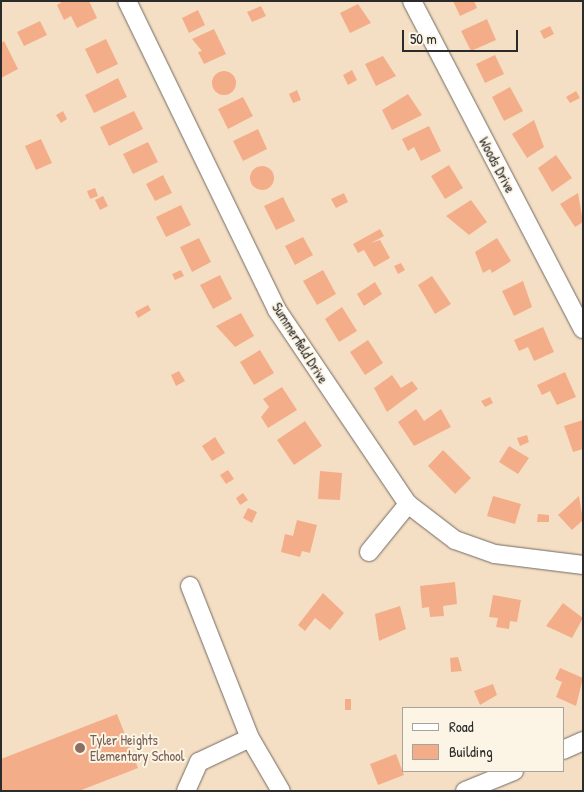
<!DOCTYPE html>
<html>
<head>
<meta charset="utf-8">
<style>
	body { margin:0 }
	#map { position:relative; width:584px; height:792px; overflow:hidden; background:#f5dfc4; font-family:"Patrick Hand",sans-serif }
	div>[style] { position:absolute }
	.building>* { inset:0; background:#f4ad89 }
	.round { border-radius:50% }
	.roads { filter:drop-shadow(0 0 1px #726a61) drop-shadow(0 0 1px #726a61) }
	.minor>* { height:18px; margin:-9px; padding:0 9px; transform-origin:9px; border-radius:9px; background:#fff }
	.dots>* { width:14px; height:14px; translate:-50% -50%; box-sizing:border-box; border:2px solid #fcf5e5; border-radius:50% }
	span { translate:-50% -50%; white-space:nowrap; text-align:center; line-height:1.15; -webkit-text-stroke:4px #fcf5e5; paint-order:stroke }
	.street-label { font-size:14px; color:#2b2b2b }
	.education-label { font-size:14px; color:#785e54 }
	.left { translate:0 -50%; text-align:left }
	.frame { position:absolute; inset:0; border:2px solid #2b2b2b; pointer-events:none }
	.legend { position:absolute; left:402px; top:707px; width:162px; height:65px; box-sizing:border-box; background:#fcf5e5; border:1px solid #a8a49b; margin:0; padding:6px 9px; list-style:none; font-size:15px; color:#2b2b2b }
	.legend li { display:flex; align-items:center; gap:10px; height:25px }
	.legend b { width:25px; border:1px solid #a8a49b }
	.scale { position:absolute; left:402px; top:30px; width:116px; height:22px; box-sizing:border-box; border:2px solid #2b2b2b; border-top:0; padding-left:6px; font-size:15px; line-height:18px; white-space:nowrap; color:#2b2b2b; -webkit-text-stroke:4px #fcf5e5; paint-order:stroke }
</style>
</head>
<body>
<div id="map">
	<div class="building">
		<i style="clip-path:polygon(63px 1px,89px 1px,97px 18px,77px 28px,71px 16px,64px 20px,57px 5px)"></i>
		<i style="clip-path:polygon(453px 1px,474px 1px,477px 8px,460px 16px)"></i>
		<i style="clip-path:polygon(358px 4px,371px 23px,350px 33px,340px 13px)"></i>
		<i style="clip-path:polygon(261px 6px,266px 16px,252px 22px,247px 12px)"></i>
		<i style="clip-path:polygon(198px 10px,205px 25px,189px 33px,182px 18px)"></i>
		<i style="clip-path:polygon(487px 19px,496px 40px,471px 51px,461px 31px)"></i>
		<i style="clip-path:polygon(40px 21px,47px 35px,24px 46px,17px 32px)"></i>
		<i style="clip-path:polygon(550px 26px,554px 34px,544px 39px,540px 31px)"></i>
		<i style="clip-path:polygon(214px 29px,226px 54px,204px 64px,198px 52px,202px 51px,192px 39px)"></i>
		<i style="clip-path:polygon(106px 39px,118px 64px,97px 74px,85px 49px)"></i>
		<i style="clip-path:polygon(4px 41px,18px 69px,1px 78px,1px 43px)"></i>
		<i style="clip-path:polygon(495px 55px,504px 74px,485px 83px,476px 64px)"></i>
		<i style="clip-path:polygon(383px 56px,396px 76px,376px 86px,365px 64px)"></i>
		<i style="clip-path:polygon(352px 70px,357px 80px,348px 85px,343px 75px)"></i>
		<i class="round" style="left:212px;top:71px;width:24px;height:24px"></i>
		<i style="clip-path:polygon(118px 78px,127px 97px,94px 113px,85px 95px)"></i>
		<i style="clip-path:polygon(510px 87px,523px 111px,504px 121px,492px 97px)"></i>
		<i style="clip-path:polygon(297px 90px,301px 100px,293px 103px,289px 94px)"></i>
		<i style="clip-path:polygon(576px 91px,580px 98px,570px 103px,566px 97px)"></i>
		<i style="clip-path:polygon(408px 94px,422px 115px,392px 130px,382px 110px)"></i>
		<i style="clip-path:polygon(243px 97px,253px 116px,228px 129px,218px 109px)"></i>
		<i style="clip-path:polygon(63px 111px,67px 119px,61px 123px,56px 115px)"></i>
		<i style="clip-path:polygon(134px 111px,143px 129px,109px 146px,100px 127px)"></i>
		<i style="clip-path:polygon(534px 120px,544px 147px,527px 158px,512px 134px)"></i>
		<i style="clip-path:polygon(429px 126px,441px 151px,421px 161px,414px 147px,408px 151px,402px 139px)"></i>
		<i style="clip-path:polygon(258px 129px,267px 149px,243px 161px,233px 141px)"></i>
		<i style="clip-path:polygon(41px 139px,52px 163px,36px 170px,25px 146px)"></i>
		<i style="clip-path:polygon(148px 142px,158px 162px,133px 174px,123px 154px)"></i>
		<i style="clip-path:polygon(556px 155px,572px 178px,552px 192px,538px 168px)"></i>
		<i style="clip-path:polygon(449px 165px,463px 188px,445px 199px,431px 176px)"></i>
		<i class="round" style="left:250px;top:166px;width:24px;height:24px"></i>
		<i style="clip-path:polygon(163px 175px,172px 193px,155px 201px,146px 184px)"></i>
		<i style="clip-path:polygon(95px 188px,98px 196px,90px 199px,87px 191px)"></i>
		<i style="clip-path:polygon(344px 193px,348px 202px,336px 208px,331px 199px)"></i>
		<i style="clip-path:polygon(578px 193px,583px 222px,575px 227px,560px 204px)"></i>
		<i style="clip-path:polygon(103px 196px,108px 206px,100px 210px,95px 200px)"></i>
		<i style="clip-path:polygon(283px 197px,295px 221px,276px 230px,264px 206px)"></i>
		<i style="clip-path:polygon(471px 200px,487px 222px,469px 235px,446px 216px)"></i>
		<i style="clip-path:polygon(181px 205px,191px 225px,166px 237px,156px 217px)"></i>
		<i style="clip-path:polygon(380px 229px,384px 236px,371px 243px,380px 240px,390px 258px,374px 267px,364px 250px,358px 253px,353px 244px)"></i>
		<i style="clip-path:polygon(303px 237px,313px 255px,295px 265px,285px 246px)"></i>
		<i style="clip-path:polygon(199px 238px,211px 262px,192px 272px,180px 247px)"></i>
		<i style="clip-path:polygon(497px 238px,511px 261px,492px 273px,490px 269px,483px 273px,475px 252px)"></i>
		<i style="clip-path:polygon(401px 263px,405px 270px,398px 274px,394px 266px)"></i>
		<i style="clip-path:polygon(181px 270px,184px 276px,175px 280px,172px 274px)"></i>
		<i style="clip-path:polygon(323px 270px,336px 294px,317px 305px,303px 281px)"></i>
		<i style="clip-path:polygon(220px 275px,232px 299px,213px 309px,200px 285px)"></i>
		<i style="clip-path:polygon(432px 276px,451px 304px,435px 314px,418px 285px)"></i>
		<i style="clip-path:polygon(523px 281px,532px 307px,514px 316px,502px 291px)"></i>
		<i style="clip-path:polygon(375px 282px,382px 294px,364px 306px,357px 294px)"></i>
		<i style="clip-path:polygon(148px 305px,151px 310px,138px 318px,135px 312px)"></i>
		<i style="clip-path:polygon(342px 307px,357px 331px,339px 342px,325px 319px)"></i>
		<i style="clip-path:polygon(241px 313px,254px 336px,235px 347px,216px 326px)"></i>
		<i style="clip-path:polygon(543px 327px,554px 352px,534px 361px,528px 347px,519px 351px,514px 340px)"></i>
		<i style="clip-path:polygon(368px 340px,383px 363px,365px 375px,350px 352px)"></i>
		<i style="clip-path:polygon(260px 350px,274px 373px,254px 385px,240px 362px)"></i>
		<i style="clip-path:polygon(179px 371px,185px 381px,176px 386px,171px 375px)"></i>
		<i style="clip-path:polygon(565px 372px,576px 397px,557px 405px,550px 391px,542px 395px,537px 385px)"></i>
		<i style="clip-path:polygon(392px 375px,401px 388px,412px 381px,418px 389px,387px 412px,374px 388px)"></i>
		<i style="clip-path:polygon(282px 387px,297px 410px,268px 428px,261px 417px,269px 407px,263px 399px)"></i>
		<i style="clip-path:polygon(490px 397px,493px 403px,485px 407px,481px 401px)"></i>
		<i style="clip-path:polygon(416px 409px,424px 421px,441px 409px,451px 427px,414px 446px,398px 422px)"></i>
		<i style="clip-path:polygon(583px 420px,583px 449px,573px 452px,564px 426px)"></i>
		<i style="clip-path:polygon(305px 421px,322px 446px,294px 465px,277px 440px)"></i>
		<i style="clip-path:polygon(527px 435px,529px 442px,520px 446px,517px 438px)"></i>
		<i style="clip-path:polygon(215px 437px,225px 453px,212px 461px,202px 446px)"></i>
		<i style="clip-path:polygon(509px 446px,529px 458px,518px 474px,499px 462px)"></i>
		<i style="clip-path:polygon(443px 450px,471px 478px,455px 494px,428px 466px)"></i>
		<i style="clip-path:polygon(228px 470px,234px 479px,226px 484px,220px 475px)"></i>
		<i style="clip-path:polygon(320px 471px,342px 473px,340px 500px,318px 499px)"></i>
		<i style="clip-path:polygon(243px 493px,248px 500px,240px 505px,236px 498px)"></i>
		<i style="clip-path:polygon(493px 496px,521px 504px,515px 524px,487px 516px)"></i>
		<i style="clip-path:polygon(579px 496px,583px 520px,572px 530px,558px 515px)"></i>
		<i style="clip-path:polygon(248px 508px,257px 512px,252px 523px,243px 518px)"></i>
		<i style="clip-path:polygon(538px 514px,549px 515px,549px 522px,537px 522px)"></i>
		<i style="clip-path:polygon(297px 520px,317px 525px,310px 553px,302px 551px,300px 557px,281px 552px,285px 534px,293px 536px)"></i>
		<i style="clip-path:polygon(455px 582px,457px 604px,443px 606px,444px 616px,430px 617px,429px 607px,422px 608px,420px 586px)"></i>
		<i style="clip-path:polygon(323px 593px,344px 613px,330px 630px,315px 618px,305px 631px,298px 625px)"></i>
		<i style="clip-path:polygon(493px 595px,521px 600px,517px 622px,510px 621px,509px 629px,496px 627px,498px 618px,489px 617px)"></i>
		<i style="clip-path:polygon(563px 603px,583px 618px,572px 638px,546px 626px)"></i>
		<i style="clip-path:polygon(400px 606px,406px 629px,379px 641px,375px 614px)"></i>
		<i style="clip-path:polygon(458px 657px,462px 671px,451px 672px,450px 658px)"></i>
		<i style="clip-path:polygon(560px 668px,583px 678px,576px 706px,556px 697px,562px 682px,555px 679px)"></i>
		<i style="clip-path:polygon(493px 684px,497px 695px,480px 705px,474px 691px)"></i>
		<i style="clip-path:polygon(345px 699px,351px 699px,351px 710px,345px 710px)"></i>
		<i style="clip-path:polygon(117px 714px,138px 768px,79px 791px,1px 791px,1px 759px)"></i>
		<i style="clip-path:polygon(396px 754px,404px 775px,378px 785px,370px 764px)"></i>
	</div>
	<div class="roads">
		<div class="minor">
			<i style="left:127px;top:1px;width:343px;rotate:64.1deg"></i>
			<i style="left:277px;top:310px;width:234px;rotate:56deg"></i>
			<i style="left:408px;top:504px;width:59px;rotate:37.5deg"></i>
			<i style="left:455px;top:540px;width:42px;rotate:19.3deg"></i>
			<i style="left:495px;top:554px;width:89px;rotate:7.1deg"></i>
			<i style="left:412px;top:1px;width:370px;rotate:62.5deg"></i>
			<i style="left:369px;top:552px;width:62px;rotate:-50.9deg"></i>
			<i style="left:190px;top:586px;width:163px;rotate:68.5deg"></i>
			<i style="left:250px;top:738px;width:61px;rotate:59.7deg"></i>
			<i style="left:563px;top:750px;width:22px;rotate:-24deg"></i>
			<i style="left:186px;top:791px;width:32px;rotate:-66deg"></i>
			<i style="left:199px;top:762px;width:56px;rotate:-25.2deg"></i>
			<i style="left:465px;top:791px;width:53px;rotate:-22.2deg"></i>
		</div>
	</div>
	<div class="dots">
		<i style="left:80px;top:748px;background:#8d6e63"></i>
	</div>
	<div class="street-label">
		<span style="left:497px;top:165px;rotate:62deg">Woods Drive</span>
		<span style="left:300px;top:343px;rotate:58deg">Summerfield Drive</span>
	</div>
	<div class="education-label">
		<span class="left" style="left:90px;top:748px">Tyler Heights<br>Elementary School</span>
	</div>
	<div class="frame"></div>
	<ul class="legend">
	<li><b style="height:6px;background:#fff"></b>Road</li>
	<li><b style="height:14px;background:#f4ad89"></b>Building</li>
	</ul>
	<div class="scale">50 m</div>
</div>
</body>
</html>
